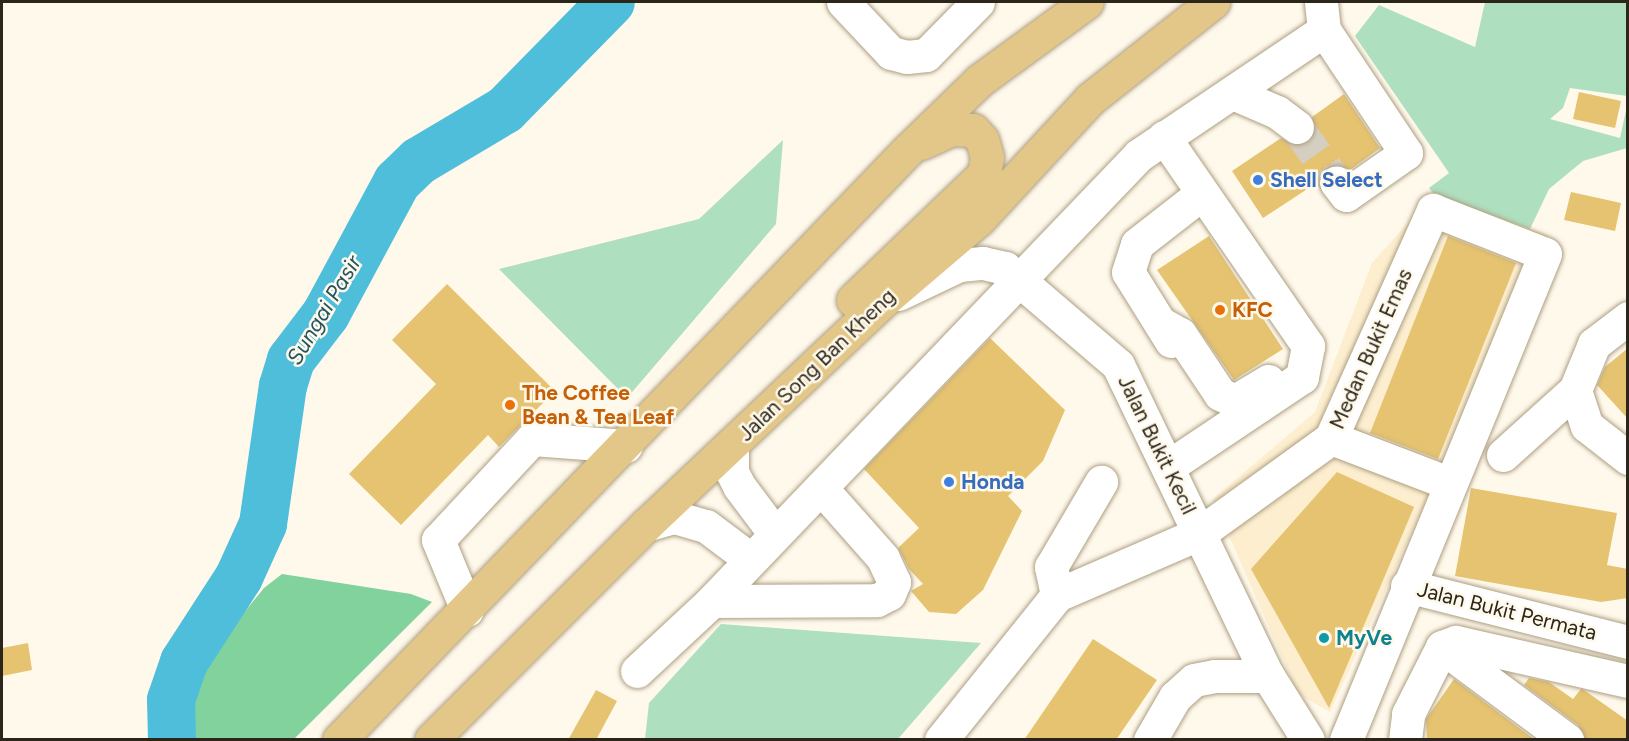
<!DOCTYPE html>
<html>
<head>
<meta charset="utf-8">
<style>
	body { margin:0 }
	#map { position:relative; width:1629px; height:741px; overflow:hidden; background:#fff9ec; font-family:Figtree,sans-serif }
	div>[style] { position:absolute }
	.built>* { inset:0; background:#fceece }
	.green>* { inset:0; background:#aedfbe }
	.forest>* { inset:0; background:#82d29e }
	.river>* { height:48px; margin:-24px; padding:0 24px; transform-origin:24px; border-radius:24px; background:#4ebedb }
	.building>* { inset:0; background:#e5c371 }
	.minor-tunnel>* { height:33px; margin-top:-16.5px; transform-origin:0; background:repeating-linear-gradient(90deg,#d5cfc2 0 33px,transparent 0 49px) }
	.roads { filter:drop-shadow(0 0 2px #ad9f81) drop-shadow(0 0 2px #ad9f81) }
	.minor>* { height:33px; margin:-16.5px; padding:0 16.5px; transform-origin:16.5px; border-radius:16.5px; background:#fff }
	.major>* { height:33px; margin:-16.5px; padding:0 16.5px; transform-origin:16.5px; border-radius:16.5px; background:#e3c788 }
	.dots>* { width:16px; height:16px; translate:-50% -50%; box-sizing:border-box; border:3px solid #fff9ec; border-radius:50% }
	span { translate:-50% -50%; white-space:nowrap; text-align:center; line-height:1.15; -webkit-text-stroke:5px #fff9ec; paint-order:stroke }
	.shop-label { font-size:21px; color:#366cbe; font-weight:700 }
	.left { translate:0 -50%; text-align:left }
	.food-label { font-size:21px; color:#c56008; font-weight:700 }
	.street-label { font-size:21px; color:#2b2619 }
	.culture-label { font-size:21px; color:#0d838f; font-weight:700 }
	.water-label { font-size:22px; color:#245461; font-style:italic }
	.frame { position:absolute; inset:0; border:3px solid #2b2619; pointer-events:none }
</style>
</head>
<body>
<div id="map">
	<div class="built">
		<i style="clip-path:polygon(1434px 194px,1548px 235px,1330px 712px,1298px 694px,1213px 499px,1315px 412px,1372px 263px)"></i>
	</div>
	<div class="green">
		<i style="clip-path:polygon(1485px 2px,1627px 2px,1627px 96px,1570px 88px,1563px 108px,1550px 119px,1620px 138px,1627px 106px,1627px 148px,1583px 161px,1549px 189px,1530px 229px,1434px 194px,1429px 188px,1449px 173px,1355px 36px,1379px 5px,1475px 47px)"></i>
		<i style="clip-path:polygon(783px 140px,776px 224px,627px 398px,499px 269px,699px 219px)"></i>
		<i style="clip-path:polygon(721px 624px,981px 643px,898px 739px,645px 739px,649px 703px)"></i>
	</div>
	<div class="forest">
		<i style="clip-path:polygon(282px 574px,411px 594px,432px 602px,294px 739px,195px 739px,194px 688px,221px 641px,264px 588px)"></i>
	</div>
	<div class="river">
		<i style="left:172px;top:740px;width:40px;rotate:-91.4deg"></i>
		<i style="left:171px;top:700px;width:40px;rotate:-71.1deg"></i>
		<i style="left:184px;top:662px;width:101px;rotate:-57.1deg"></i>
		<i style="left:239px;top:577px;width:58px;rotate:-65.6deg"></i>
		<i style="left:263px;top:524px;width:139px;rotate:-81.8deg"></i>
		<i style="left:283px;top:386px;width:27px;rotate:-73deg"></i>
		<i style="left:291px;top:360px;width:58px;rotate:-52.7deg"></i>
		<i style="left:326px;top:314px;width:150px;rotate:-61.7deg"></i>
		<i style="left:397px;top:182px;width:30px;rotate:-44deg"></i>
		<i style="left:419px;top:161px;width:100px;rotate:-30.7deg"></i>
		<i style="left:505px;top:110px;width:151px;rotate:-45.5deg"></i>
	</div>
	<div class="building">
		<i style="clip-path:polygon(1579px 92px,1621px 101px,1615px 128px,1573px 119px)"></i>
		<i style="clip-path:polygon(1344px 94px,1380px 148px,1350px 170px,1334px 163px,1325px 167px,1318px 182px,1263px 218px,1232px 171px,1281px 138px,1294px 145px,1305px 144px,1315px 130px,1312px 117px)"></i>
		<i style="clip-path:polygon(1571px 192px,1621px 203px,1615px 231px,1564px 220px)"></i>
		<i style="clip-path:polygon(1209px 236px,1283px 349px,1234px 380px,1157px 270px)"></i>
		<i style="clip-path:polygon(1448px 236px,1516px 263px,1438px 459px,1370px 433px)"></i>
		<i style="clip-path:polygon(447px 284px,555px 391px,499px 447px,488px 435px,401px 525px,349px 474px,436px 384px,392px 340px)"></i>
		<i style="clip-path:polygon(990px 338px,1065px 410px,1043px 461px,1008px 496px,1022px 511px,983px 590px,956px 614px,929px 612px,911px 591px,923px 584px,909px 569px,898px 548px,919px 528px,864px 469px)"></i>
		<i style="clip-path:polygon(1628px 348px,1628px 419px,1597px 385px,1605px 367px)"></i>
		<i style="clip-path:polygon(1337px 472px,1414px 507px,1329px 708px,1251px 569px)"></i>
		<i style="clip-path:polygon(1471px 488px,1617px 513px,1607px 565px,1628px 569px,1628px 598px,1601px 602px,1455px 576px)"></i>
		<i style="clip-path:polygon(1093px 639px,1157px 680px,1116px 740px,1024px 740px)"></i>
		<i style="clip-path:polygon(28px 643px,32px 670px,2px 676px,2px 648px)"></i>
		<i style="clip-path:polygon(1529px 678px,1549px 682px,1573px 699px,1581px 689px,1584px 690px,1628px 721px,1628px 740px,1585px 740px,1578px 725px,1524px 685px)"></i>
		<i style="clip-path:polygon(1454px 679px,1535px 740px,1427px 740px,1426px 719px)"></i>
		<i style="clip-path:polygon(596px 690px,617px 701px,596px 740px,568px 740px)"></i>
	</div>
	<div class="minor-tunnel">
		<i style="left:1297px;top:127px;width:67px;rotate:54.7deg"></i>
	</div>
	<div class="roads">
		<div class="minor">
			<i style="left:843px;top:2px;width:70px;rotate:46.7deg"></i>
			<i style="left:891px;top:53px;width:16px;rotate:14deg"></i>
			<i style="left:907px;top:57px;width:19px;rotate:-6deg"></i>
			<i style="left:926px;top:55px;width:74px;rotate:-45.5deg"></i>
			<i style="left:1321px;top:2px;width:28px;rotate:84deg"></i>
			<i style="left:1324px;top:30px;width:148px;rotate:56.3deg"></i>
			<i style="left:1406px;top:153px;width:73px;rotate:145deg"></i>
			<i style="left:1346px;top:195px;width:16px;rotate:-128deg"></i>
			<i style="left:1233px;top:93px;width:48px;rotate:23.4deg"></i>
			<i style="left:1277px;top:112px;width:25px;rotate:37deg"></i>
			<i style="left:1164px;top:137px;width:254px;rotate:55.4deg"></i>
			<i style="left:1308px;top:346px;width:32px;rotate:101deg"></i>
			<i style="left:1302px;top:377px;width:160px;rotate:146.2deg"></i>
			<i style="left:898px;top:294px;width:68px;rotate:-25.4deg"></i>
			<i style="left:959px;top:265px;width:24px;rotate:-5deg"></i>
			<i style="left:983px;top:263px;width:23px;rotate:13deg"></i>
			<i style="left:1005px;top:268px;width:149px;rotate:40.6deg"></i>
			<i style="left:1118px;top:365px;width:345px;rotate:64.3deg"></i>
			<i style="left:1268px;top:676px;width:75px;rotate:58deg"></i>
			<i style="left:1628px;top:318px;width:43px;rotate:142.6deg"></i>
			<i style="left:1594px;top:344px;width:50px;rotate:112.4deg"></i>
			<i style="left:1575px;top:390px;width:38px;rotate:72deg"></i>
			<i style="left:1587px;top:426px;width:52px;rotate:38deg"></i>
			<i style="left:1160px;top:323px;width:23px;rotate:29deg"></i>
			<i style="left:1180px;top:334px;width:72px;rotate:56.3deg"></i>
			<i style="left:1220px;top:394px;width:17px;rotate:25deg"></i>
			<i style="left:1235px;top:401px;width:39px;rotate:-31deg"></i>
			<i style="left:1171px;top:341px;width:81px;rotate:-121.9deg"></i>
			<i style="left:1128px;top:272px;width:29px;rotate:-72deg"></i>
			<i style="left:1137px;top:244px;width:81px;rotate:-38deg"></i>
			<i style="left:1331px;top:438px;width:126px;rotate:20.9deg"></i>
			<i style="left:732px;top:446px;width:26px;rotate:90deg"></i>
			<i style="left:732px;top:472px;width:16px;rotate:63deg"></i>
			<i style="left:739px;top:486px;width:60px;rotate:53.1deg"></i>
			<i style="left:1503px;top:455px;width:97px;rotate:-42.1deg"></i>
			<i style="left:646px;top:525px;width:29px;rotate:-16deg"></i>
			<i style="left:674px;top:517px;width:33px;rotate:16deg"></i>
			<i style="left:706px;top:526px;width:55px;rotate:36.9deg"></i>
			<i style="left:1407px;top:586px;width:228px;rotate:14.2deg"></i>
			<i style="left:1057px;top:595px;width:29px;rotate:-102deg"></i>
			<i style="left:1051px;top:567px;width:99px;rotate:-59.5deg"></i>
			<i style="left:712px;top:601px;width:165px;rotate:-0.3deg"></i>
			<i style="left:877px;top:600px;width:13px;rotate:-27deg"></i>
			<i style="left:889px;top:594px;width:13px;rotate:-67deg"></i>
			<i style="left:894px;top:582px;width:26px;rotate:-115deg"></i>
			<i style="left:883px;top:558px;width:94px;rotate:-131.5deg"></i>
			<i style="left:467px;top:610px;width:76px;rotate:-112.5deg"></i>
			<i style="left:438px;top:540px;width:138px;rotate:-47.1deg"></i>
			<i style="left:532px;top:439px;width:94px;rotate:4.3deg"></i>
			<i style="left:1442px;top:647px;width:156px;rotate:36.6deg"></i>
			<i style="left:637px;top:671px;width:103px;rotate:-43deg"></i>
			<i style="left:712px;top:601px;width:617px;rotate:-46.25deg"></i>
			<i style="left:1139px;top:155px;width:223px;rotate:-34deg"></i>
			<i style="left:941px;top:740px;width:186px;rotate:-51.3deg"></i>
			<i style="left:1057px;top:595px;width:156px;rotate:-23.4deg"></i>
			<i style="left:1200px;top:533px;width:162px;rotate:-35.9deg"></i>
			<i style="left:1331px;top:438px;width:250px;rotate:-65.9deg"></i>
			<i style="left:1433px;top:210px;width:120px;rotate:21.4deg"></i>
			<i style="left:1545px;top:254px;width:525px;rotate:112.27deg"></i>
			<i style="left:1150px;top:740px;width:50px;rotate:-59.8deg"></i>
			<i style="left:1175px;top:697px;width:25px;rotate:-42deg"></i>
			<i style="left:1194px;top:680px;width:21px;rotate:-11deg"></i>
			<i style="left:1215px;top:676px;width:53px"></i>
			<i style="left:1405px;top:740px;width:26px;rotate:-83deg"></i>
			<i style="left:1408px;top:714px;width:75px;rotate:-63.1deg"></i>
			<i style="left:1442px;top:647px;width:15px;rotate:-20deg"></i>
			<i style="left:1456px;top:642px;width:176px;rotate:12.8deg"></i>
		</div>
		<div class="major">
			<i style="left:853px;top:300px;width:182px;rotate:-43.9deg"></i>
			<i style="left:984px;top:174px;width:17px;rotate:-80deg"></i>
			<i style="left:987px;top:157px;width:18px;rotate:-106deg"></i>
			<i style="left:982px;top:140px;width:13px;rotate:-132deg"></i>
			<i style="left:973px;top:130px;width:21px;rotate:-177deg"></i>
			<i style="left:952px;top:129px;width:34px;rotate:156deg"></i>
			<i style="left:339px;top:740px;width:821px;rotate:-46.04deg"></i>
			<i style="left:909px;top:149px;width:99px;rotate:-44.2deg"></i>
			<i style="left:980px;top:80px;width:132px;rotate:-36.1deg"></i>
			<i style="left:431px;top:740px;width:304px;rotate:-45deg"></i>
			<i style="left:646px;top:525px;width:326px;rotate:-43.4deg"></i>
			<i style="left:883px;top:301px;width:126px;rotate:-40.5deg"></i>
			<i style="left:979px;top:219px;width:163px;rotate:-47.2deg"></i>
			<i style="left:1090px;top:99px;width:157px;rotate:-38.3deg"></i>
		</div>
	</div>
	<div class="dots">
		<i style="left:1258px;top:180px;background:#3f7fe0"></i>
		<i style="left:1220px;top:310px;background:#e8710a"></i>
		<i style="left:510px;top:405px;background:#e8710a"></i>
		<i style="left:949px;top:482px;background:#3f7fe0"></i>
		<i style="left:1324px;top:638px;background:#0f9aa8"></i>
	</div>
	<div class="shop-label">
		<span class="left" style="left:1270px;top:180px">Shell Select</span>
		<span class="left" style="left:961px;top:482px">Honda</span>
	</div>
	<div class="food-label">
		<span class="left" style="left:1232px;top:310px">KFC</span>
		<span class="left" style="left:522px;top:405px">The Coffee<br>Bean &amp; Tea Leaf</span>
	</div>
	<div class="street-label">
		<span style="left:1371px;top:349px;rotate:-66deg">Medan Bukit Emas</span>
		<span style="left:817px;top:365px;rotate:-44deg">Jalan Song Ban Kheng</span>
		<span style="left:1157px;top:445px;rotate:64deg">Jalan Bukit Kecil</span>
		<span style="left:1507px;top:611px;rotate:14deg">Jalan Bukit Permata</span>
	</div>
	<div class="culture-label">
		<span class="left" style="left:1336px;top:638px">MyVe</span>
	</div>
	<div class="water-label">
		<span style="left:324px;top:310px;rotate:-59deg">Sungai Pasir</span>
	</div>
	<div class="frame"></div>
</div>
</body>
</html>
